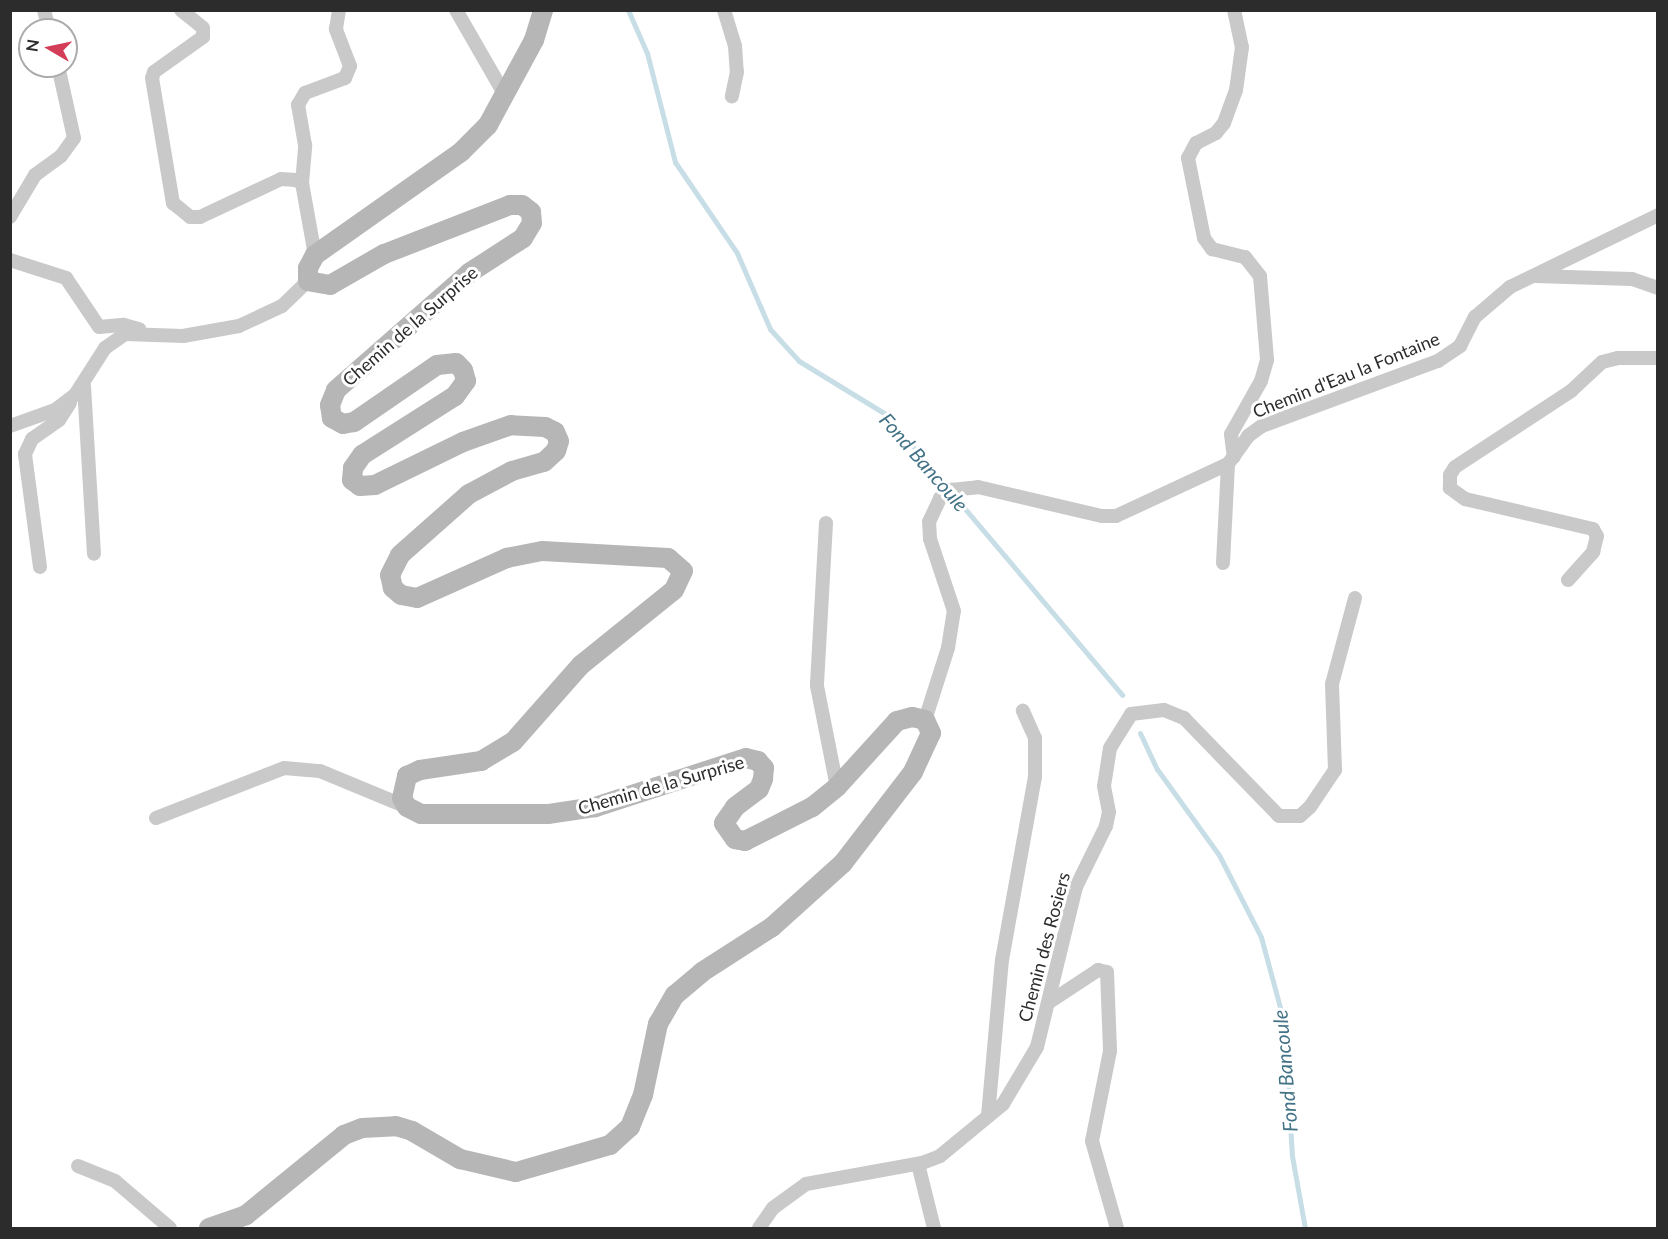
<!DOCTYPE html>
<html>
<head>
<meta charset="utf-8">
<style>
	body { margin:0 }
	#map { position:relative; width:1668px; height:1239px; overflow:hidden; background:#fff; font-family:Lato,sans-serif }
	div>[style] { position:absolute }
	.stream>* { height:5px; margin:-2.5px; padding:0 2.5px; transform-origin:2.5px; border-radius:2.5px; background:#c8dee7 }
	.street>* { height:14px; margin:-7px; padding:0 7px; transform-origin:7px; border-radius:7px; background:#c9c9c9 }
	.secondary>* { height:20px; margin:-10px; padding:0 10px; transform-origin:10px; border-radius:10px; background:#b6b6b6 }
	span { translate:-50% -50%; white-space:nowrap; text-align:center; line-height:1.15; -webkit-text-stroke:6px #fff; paint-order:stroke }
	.street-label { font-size:18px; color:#2c2c2c }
	.water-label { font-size:20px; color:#427285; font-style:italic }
	.frame { position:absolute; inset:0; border:12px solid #2c2c2c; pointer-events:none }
	.north { position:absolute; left:18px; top:18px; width:60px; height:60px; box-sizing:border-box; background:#fff; border:2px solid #ababab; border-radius:50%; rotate:279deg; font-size:16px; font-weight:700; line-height:24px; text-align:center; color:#2c2c2c }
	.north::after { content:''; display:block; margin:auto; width:21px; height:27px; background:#d43d57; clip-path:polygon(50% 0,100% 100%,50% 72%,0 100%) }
</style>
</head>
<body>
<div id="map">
	<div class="stream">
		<i style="left:628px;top:10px;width:47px;rotate:66.2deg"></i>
		<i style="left:647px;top:53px;width:113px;rotate:75.6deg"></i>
		<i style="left:675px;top:162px;width:110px;rotate:55.7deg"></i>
		<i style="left:737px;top:253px;width:83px;rotate:66.5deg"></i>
		<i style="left:770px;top:329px;width:43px;rotate:47.8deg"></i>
		<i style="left:799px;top:361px;width:100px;rotate:31.5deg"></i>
		<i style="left:884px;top:413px;width:369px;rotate:49.8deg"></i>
		<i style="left:1140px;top:733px;width:40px;rotate:65deg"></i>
		<i style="left:1157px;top:769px;width:106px;rotate:54.2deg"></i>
		<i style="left:1219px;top:855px;width:92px;rotate:62.9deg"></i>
		<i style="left:1261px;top:937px;width:88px;rotate:74.9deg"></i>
		<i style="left:1284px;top:1022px;width:134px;rotate:86.6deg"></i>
		<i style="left:1292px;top:1156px;width:73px;rotate:79.8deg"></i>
	</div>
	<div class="street">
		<i style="left:44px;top:10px;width:21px;rotate:76deg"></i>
		<i style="left:181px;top:10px;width:28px;rotate:39deg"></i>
		<i style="left:203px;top:28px;width:9px;rotate:90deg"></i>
		<i style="left:203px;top:37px;width:60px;rotate:144.5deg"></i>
		<i style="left:154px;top:72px;width:6px;rotate:108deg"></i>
		<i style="left:152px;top:78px;width:127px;rotate:80.5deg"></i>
		<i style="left:173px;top:203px;width:22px;rotate:39deg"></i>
		<i style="left:190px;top:217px;width:10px"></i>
		<i style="left:200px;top:217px;width:89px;rotate:-25.1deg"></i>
		<i style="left:281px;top:179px;width:15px;rotate:4deg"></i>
		<i style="left:296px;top:180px;width:7px;rotate:27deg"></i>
		<i style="left:302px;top:183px;width:73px;rotate:79.8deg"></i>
		<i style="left:456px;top:10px;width:100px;rotate:60.1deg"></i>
		<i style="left:724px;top:10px;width:38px;rotate:73deg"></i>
		<i style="left:735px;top:46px;width:26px;rotate:86deg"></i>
		<i style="left:737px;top:72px;width:25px;rotate:102deg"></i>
		<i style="left:1234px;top:10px;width:38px;rotate:78deg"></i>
		<i style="left:1242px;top:47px;width:43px;rotate:97.9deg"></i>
		<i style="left:1236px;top:90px;width:35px;rotate:110deg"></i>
		<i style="left:1224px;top:123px;width:13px;rotate:129deg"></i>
		<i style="left:1216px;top:133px;width:22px;rotate:153deg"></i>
		<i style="left:1196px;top:143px;width:17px;rotate:118deg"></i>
		<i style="left:1188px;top:158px;width:82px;rotate:78.7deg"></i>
		<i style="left:1204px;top:238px;width:14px;rotate:54deg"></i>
		<i style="left:1212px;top:249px;width:34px;rotate:14deg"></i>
		<i style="left:1245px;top:257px;width:24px;rotate:52deg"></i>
		<i style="left:1260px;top:276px;width:84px;rotate:85.2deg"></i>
		<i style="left:1267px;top:360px;width:22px;rotate:106deg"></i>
		<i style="left:1261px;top:381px;width:61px;rotate:119.5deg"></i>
		<i style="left:1231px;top:434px;width:23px;rotate:83deg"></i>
		<i style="left:302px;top:183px;width:38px;rotate:-85deg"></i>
		<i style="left:305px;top:145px;width:41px;rotate:-99.9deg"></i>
		<i style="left:298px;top:105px;width:14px;rotate:-60deg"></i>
		<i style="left:305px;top:93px;width:43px;rotate:-20.6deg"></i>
		<i style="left:345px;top:78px;width:13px;rotate:-67deg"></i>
		<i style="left:350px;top:66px;width:40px;rotate:-111deg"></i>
		<i style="left:336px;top:29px;width:19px;rotate:-81deg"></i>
		<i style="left:10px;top:217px;width:49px;rotate:-59.2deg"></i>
		<i style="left:35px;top:175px;width:32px;rotate:-36deg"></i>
		<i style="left:61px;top:156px;width:22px;rotate:-54deg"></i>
		<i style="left:74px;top:138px;width:74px;rotate:-102.5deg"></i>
		<i style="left:10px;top:260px;width:59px;rotate:17.8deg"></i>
		<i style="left:66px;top:278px;width:59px;rotate:56deg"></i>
		<i style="left:99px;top:327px;width:25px;rotate:-5deg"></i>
		<i style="left:124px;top:325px;width:16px;rotate:15deg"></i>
		<i style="left:1535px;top:276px;width:97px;rotate:1.8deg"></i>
		<i style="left:1632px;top:279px;width:28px;rotate:19deg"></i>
		<i style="left:84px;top:386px;width:168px;rotate:86.6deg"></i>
		<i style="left:10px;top:426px;width:48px;rotate:-19.6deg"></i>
		<i style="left:55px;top:410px;width:25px;rotate:-37deg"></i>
		<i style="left:75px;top:395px;width:56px;rotate:-57.4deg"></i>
		<i style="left:105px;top:348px;width:24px;rotate:-35deg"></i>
		<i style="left:125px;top:334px;width:58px;rotate:2deg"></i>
		<i style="left:183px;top:336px;width:57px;rotate:-10.1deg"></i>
		<i style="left:239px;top:326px;width:47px;rotate:-24.9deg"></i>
		<i style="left:282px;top:306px;width:36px;rotate:-44deg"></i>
		<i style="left:826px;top:523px;width:163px;rotate:93.2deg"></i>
		<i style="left:817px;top:686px;width:103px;rotate:78.8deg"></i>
		<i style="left:1223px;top:563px;width:99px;rotate:-87.1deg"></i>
		<i style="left:40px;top:567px;width:114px;rotate:-97.6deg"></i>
		<i style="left:25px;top:454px;width:17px;rotate:-65deg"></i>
		<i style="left:32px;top:439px;width:33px;rotate:-35deg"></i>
		<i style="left:59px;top:420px;width:20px;rotate:-57deg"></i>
		<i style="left:1568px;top:580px;width:38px;rotate:-48deg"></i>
		<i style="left:1593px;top:552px;width:16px;rotate:-76deg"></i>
		<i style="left:1597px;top:536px;width:8px;rotate:-120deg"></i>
		<i style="left:1593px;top:529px;width:131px;rotate:-166.8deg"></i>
		<i style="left:1465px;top:499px;width:19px;rotate:-144deg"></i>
		<i style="left:1450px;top:488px;width:13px;rotate:-90deg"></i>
		<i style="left:1450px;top:475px;width:9px;rotate:-58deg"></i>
		<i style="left:1455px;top:467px;width:139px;rotate:-33.2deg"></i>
		<i style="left:1571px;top:391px;width:42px;rotate:-43.1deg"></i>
		<i style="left:1602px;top:362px;width:16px;rotate:-14deg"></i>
		<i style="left:1618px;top:358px;width:40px"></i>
		<i style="left:925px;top:720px;width:76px;rotate:-72.3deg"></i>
		<i style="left:948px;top:648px;width:37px;rotate:-81deg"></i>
		<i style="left:954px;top:611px;width:76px;rotate:-108.4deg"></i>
		<i style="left:930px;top:539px;width:17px;rotate:-93deg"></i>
		<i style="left:929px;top:522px;width:26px;rotate:-65deg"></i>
		<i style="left:940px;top:498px;width:14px;rotate:-36deg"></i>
		<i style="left:951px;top:490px;width:27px;rotate:-6deg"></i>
		<i style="left:978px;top:487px;width:127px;rotate:13.2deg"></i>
		<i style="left:1102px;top:516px;width:14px"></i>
		<i style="left:1116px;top:516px;width:123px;rotate:-24.9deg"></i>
		<i style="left:1228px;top:464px;width:34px;rotate:-54deg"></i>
		<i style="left:1248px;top:436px;width:17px;rotate:-36deg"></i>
		<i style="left:1262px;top:426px;width:188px;rotate:-20.3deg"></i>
		<i style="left:1438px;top:361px;width:27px;rotate:-34deg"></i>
		<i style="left:1460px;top:346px;width:33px;rotate:-63deg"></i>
		<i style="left:1475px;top:317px;width:46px;rotate:-40.6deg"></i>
		<i style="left:1510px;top:287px;width:165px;rotate:-25.9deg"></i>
		<i style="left:156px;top:818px;width:137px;rotate:-21.3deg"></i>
		<i style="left:284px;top:768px;width:36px;rotate:5deg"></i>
		<i style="left:320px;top:771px;width:94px;rotate:22.5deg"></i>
		<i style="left:1048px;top:1003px;width:60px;rotate:-33.4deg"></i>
		<i style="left:1098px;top:970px;width:9px;rotate:13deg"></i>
		<i style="left:1107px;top:972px;width:79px;rotate:87.8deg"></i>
		<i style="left:1110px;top:1051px;width:92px;rotate:101.3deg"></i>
		<i style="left:1092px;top:1141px;width:91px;rotate:74deg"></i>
		<i style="left:988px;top:1116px;width:157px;rotate:-84.9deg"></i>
		<i style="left:1002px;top:960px;width:186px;rotate:-79.8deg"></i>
		<i style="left:1035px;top:777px;width:39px;rotate:-90deg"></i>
		<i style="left:1035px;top:738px;width:30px;rotate:-114deg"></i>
		<i style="left:918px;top:1164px;width:66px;rotate:76deg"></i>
		<i style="left:78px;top:1166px;width:40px;rotate:22deg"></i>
		<i style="left:115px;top:1181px;width:72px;rotate:40.5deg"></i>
		<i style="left:759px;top:1228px;width:24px;rotate:-55deg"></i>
		<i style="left:773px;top:1208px;width:41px;rotate:-36deg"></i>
		<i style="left:806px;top:1184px;width:118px;rotate:-10.3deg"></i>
		<i style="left:922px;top:1163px;width:19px;rotate:-21deg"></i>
		<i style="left:940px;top:1156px;width:82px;rotate:-39.5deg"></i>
		<i style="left:1003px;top:1104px;width:66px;rotate:-59.2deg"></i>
		<i style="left:1037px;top:1047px;width:165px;rotate:-76.3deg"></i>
		<i style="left:1076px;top:887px;width:68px;rotate:-63.8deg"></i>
		<i style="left:1106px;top:826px;width:14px;rotate:-78deg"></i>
		<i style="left:1109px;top:812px;width:26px;rotate:-101deg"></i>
		<i style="left:1104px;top:786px;width:38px;rotate:-81deg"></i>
		<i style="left:1110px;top:748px;width:40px;rotate:-58deg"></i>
		<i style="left:1131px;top:714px;width:33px;rotate:-7deg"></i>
		<i style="left:1164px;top:710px;width:22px;rotate:22deg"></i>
		<i style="left:1184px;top:718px;width:136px;rotate:45.9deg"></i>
		<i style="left:1279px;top:816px;width:21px"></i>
		<i style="left:1300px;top:816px;width:13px;rotate:-42deg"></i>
		<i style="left:1310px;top:807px;width:45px;rotate:-56deg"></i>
		<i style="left:1335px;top:770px;width:86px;rotate:-92deg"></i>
		<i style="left:1332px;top:684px;width:89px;rotate:-75deg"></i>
	</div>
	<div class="secondary">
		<i style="left:209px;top:1228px;width:39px;rotate:-19deg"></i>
		<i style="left:246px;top:1215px;width:127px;rotate:-39.2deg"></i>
		<i style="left:344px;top:1135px;width:19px;rotate:-21deg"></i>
		<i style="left:362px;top:1128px;width:34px;rotate:-3deg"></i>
		<i style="left:396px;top:1126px;width:17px;rotate:17deg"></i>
		<i style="left:412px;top:1131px;width:56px;rotate:30.3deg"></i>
		<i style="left:460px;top:1159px;width:57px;rotate:13.1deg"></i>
		<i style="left:516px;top:1172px;width:98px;rotate:-16deg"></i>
		<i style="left:610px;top:1145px;width:27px;rotate:-42deg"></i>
		<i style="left:630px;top:1127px;width:35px;rotate:-68deg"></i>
		<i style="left:643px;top:1095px;width:73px;rotate:-78.1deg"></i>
		<i style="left:658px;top:1024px;width:34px;rotate:-60deg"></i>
		<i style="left:675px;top:995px;width:35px;rotate:-40deg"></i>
		<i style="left:702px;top:972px;width:83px;rotate:-32.7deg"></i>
		<i style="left:772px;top:927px;width:96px;rotate:-42deg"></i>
		<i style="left:843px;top:863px;width:115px;rotate:-52.4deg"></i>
		<i style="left:913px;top:772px;width:43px;rotate:-65.2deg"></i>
		<i style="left:931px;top:733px;width:14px;rotate:-115deg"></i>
		<i style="left:925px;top:720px;width:13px;rotate:-167deg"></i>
		<i style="left:912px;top:717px;width:16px;rotate:165deg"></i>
		<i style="left:897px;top:721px;width:89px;rotate:132.3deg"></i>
		<i style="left:837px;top:787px;width:32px;rotate:141deg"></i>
		<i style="left:812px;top:807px;width:75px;rotate:153.1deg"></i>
		<i style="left:745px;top:841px;width:10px;rotate:-169deg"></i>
		<i style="left:735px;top:839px;width:19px;rotate:-125deg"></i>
		<i style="left:724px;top:823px;width:19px;rotate:-55deg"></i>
		<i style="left:735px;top:807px;width:30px;rotate:-37deg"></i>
		<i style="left:759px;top:789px;width:11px;rotate:-68deg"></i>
		<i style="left:763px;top:779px;width:11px;rotate:-85deg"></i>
		<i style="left:764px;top:768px;width:9px;rotate:-131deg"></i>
		<i style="left:758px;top:761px;width:12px;rotate:-166deg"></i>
		<i style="left:746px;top:758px;width:159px;rotate:162deg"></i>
		<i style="left:595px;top:807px;width:48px;rotate:171.5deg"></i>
		<i style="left:548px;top:814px;width:127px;rotate:180deg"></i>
		<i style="left:421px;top:814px;width:16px;rotate:-153deg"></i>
		<i style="left:407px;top:807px;width:10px;rotate:-119deg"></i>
		<i style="left:402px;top:798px;width:23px;rotate:-77deg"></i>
		<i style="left:407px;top:776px;width:14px;rotate:-25deg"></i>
		<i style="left:420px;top:770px;width:62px;rotate:-8.4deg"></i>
		<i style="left:481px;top:761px;width:37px;rotate:-31deg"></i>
		<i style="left:513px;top:742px;width:103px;rotate:-48.6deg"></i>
		<i style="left:581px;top:665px;width:119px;rotate:-38.9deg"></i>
		<i style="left:674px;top:590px;width:21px;rotate:-65deg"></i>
		<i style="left:683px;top:571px;width:20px;rotate:-139deg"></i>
		<i style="left:668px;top:558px;width:126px;rotate:-176.8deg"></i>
		<i style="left:542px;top:551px;width:36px;rotate:169deg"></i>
		<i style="left:507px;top:558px;width:98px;rotate:156deg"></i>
		<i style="left:417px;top:598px;width:16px;rotate:-169deg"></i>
		<i style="left:401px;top:595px;width:11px;rotate:-139deg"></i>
		<i style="left:393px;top:588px;width:13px;rotate:-103deg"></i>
		<i style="left:390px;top:575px;width:22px;rotate:-63deg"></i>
		<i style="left:400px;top:555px;width:92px;rotate:-41.5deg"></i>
		<i style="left:469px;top:494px;width:49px;rotate:-28.1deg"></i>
		<i style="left:512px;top:471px;width:33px;rotate:-16deg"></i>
		<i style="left:544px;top:462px;width:16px;rotate:-43deg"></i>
		<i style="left:556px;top:451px;width:10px;rotate:-73deg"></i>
		<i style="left:559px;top:441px;width:10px;rotate:-114deg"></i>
		<i style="left:555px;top:432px;width:11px;rotate:-153deg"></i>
		<i style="left:545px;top:427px;width:34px;rotate:-177deg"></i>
		<i style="left:511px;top:425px;width:51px;rotate:160.5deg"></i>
		<i style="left:463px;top:442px;width:98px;rotate:154deg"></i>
		<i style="left:375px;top:485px;width:15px;rotate:176deg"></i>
		<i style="left:360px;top:486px;width:10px;rotate:-143deg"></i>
		<i style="left:352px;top:480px;width:12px;rotate:-85deg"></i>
		<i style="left:353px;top:468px;width:16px;rotate:-55deg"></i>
		<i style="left:362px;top:455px;width:110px;rotate:-32.4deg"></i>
		<i style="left:455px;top:396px;width:19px;rotate:-54deg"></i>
		<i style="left:466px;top:381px;width:11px;rotate:-105deg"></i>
		<i style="left:463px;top:370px;width:10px;rotate:-135deg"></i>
		<i style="left:456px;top:363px;width:19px;rotate:174deg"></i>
		<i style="left:437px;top:365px;width:101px;rotate:145.5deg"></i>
		<i style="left:354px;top:422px;width:11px;rotate:170deg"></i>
		<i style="left:343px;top:424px;width:13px;rotate:-151deg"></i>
		<i style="left:332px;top:418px;width:13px;rotate:-99deg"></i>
		<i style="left:330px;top:405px;width:16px;rotate:-68deg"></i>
		<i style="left:336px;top:390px;width:177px;rotate:-41.3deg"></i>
		<i style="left:469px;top:273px;width:64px;rotate:-32.9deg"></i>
		<i style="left:523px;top:238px;width:17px;rotate:-59deg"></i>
		<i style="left:532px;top:223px;width:11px;rotate:-95deg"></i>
		<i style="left:531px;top:212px;width:11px;rotate:-142deg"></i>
		<i style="left:522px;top:205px;width:12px;rotate:180deg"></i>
		<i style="left:510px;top:205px;width:135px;rotate:158.7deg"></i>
		<i style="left:384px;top:254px;width:62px;rotate:150.1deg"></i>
		<i style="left:330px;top:285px;width:22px;rotate:-170deg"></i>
		<i style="left:308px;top:281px;width:13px;rotate:-90deg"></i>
		<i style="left:308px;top:268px;width:15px;rotate:-62deg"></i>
		<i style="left:315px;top:255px;width:179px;rotate:-35.2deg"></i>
		<i style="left:461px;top:152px;width:38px;rotate:-45deg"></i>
		<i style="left:488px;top:125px;width:97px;rotate:-61.6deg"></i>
		<i style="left:534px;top:40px;width:31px;rotate:-73deg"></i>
	</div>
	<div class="street-label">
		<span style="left:410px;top:326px;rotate:-41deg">Chemin de la Surprise</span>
		<span style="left:1346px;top:375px;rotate:-22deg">Chemin d'Eau la Fontaine</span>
		<span style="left:661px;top:785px;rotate:-16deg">Chemin de la Surprise</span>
		<span style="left:1044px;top:947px;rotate:-75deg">Chemin des Rosiers</span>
	</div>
	<div class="water-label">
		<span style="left:924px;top:462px;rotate:49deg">Fond Bancoule</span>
		<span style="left:1285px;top:1071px;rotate:-95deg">Fond Bancoule</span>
	</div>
	<div class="frame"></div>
	<div class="north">N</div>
</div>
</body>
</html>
